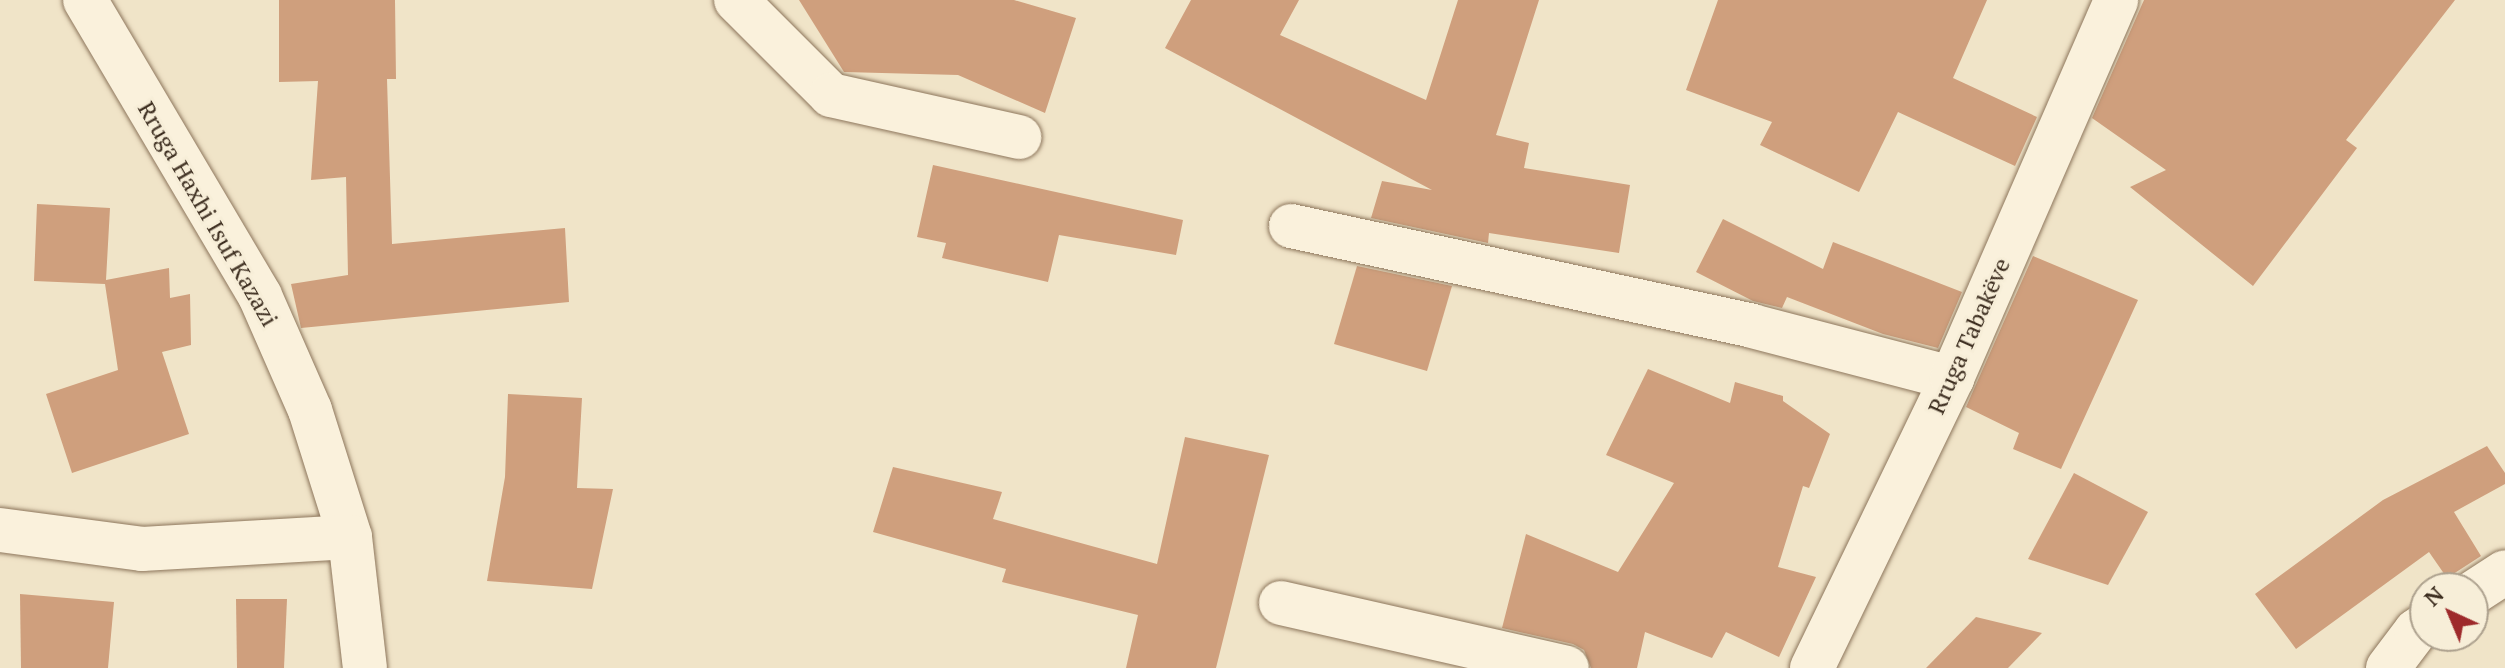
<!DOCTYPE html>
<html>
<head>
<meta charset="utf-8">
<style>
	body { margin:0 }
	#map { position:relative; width:2505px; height:668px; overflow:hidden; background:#f0e4c8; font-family:"PT Serif",serif }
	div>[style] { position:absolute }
	.building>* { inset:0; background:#cf9f7d }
	.roads { filter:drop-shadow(0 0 2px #8d765c) drop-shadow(0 0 2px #8d765c) }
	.minor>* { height:44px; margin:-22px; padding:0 22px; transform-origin:22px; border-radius:22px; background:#faf1dc }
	span { translate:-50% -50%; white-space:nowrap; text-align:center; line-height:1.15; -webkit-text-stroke:6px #f7eed8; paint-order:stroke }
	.street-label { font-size:24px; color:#3d2e20 }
	.north { position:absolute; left:2409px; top:572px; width:80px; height:80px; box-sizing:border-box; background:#f7eed8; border:2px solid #ada18e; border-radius:50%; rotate:316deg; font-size:22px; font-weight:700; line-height:32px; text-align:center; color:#3d2e20 }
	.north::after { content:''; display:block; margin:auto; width:28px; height:36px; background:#9e2a2b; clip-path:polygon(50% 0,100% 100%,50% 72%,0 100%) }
</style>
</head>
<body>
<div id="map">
	<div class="building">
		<i style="clip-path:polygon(279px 0,395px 0,396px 79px,387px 79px,392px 244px,565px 228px,569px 302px,301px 328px,291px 284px,348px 275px,346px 177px,311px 180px,318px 81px,279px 82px)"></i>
		<i style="clip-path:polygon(799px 0,1014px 0,1076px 18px,1045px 113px,958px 75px,844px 72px)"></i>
		<i style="clip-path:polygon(1191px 0,1299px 0,1280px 35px,1426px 100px,1458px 0,1539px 0,1496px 135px,1529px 143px,1524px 168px,1630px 185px,1619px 253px,1489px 233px,1488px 243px,1371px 218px,1382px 181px,1432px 190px,1165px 48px)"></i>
		<i style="clip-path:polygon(1718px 0,1987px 0,1953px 78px,2037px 117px,2015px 166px,1898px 112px,1859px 192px,1760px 145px,1772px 122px,1686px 90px)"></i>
		<i style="clip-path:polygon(2144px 0,2455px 0,2346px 140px,2357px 148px,2253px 286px,2130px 187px,2166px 170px,2092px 118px)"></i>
		<i style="clip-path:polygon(933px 165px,1183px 220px,1176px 255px,1059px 235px,1048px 282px,942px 258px,946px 243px,917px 237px)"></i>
		<i style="clip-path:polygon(37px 204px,110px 208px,106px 280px,169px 268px,170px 298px,190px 294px,191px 345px,162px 352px,189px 434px,72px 473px,46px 394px,118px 370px,105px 284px,34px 281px)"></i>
		<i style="clip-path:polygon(1723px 219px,1823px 269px,1833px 242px,1962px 292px,1938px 348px,1883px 334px,1787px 297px,1782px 308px,1753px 301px,1696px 272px)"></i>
		<i style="clip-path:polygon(2033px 256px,2138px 300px,2061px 469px,2013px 449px,2019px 433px,1966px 407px)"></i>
		<i style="clip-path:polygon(1357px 266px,1452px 286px,1427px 371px,1334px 344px)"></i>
		<i style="clip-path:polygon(1648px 369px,1730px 403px,1735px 382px,1783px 396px,1783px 401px,1830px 434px,1809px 488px,1803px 486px,1778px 567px,1816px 577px,1779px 657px,1726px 632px,1712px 658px,1645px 632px,1637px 668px,1591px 668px,1584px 650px,1573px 644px,1502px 628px,1526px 534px,1618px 572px,1674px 483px,1606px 455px)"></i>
		<i style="clip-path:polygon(508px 394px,582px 398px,577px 488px,613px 489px,592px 589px,487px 581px,505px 477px)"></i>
		<i style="clip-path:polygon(1185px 437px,1269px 455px,1216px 668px,1126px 668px,1138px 615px,1002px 582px,1006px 569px,873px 532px,893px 467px,1002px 492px,993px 519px,1157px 564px)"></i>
		<i style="clip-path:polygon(2487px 446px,2505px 473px,2505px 484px,2454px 512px,2481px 556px,2447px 578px,2429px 552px,2296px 649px,2255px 594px,2383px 500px)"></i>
		<i style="clip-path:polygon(2074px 473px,2148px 512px,2108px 585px,2028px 559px)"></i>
		<i style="clip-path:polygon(20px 594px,114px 602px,108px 668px,21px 668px)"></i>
		<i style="clip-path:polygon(236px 599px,287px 599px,284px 668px,237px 668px)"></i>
		<i style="clip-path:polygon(1976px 617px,2042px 633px,2008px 668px,1926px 668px)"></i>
	</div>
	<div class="roads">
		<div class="minor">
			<i style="left:85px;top:0;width:344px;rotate:59.4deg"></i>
			<i style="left:260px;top:296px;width:124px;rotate:66.3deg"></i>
			<i style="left:310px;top:410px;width:133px;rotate:72.5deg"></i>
			<i style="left:350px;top:537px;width:132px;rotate:83.5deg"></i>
			<i style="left:736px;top:0;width:134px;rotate:45deg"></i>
			<i style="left:831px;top:95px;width:193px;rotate:12.6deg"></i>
			<i style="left:1291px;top:226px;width:472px;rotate:12.2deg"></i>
			<i style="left:1752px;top:326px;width:207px;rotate:14.6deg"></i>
			<i style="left:0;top:530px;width:143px;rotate:7.6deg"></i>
			<i style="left:142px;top:549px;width:208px;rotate:-3.3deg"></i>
			<i style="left:2473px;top:593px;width:38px;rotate:-33deg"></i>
			<i style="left:1281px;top:603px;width:293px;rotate:12.8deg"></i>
			<i style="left:1812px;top:668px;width:322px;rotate:-64.2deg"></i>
			<i style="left:1952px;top:378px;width:412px;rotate:-66.5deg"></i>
			<i style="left:2388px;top:668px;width:46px;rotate:-52.9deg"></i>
			<i style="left:2416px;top:631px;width:11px;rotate:-34deg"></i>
		</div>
	</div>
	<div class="street-label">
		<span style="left:208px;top:214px;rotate:60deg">Rruga Haxhi Isuf Kazazi</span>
		<span style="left:1969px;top:336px;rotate:-66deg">Rruga Tabakëve</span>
	</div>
	<div class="north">N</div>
</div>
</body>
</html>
